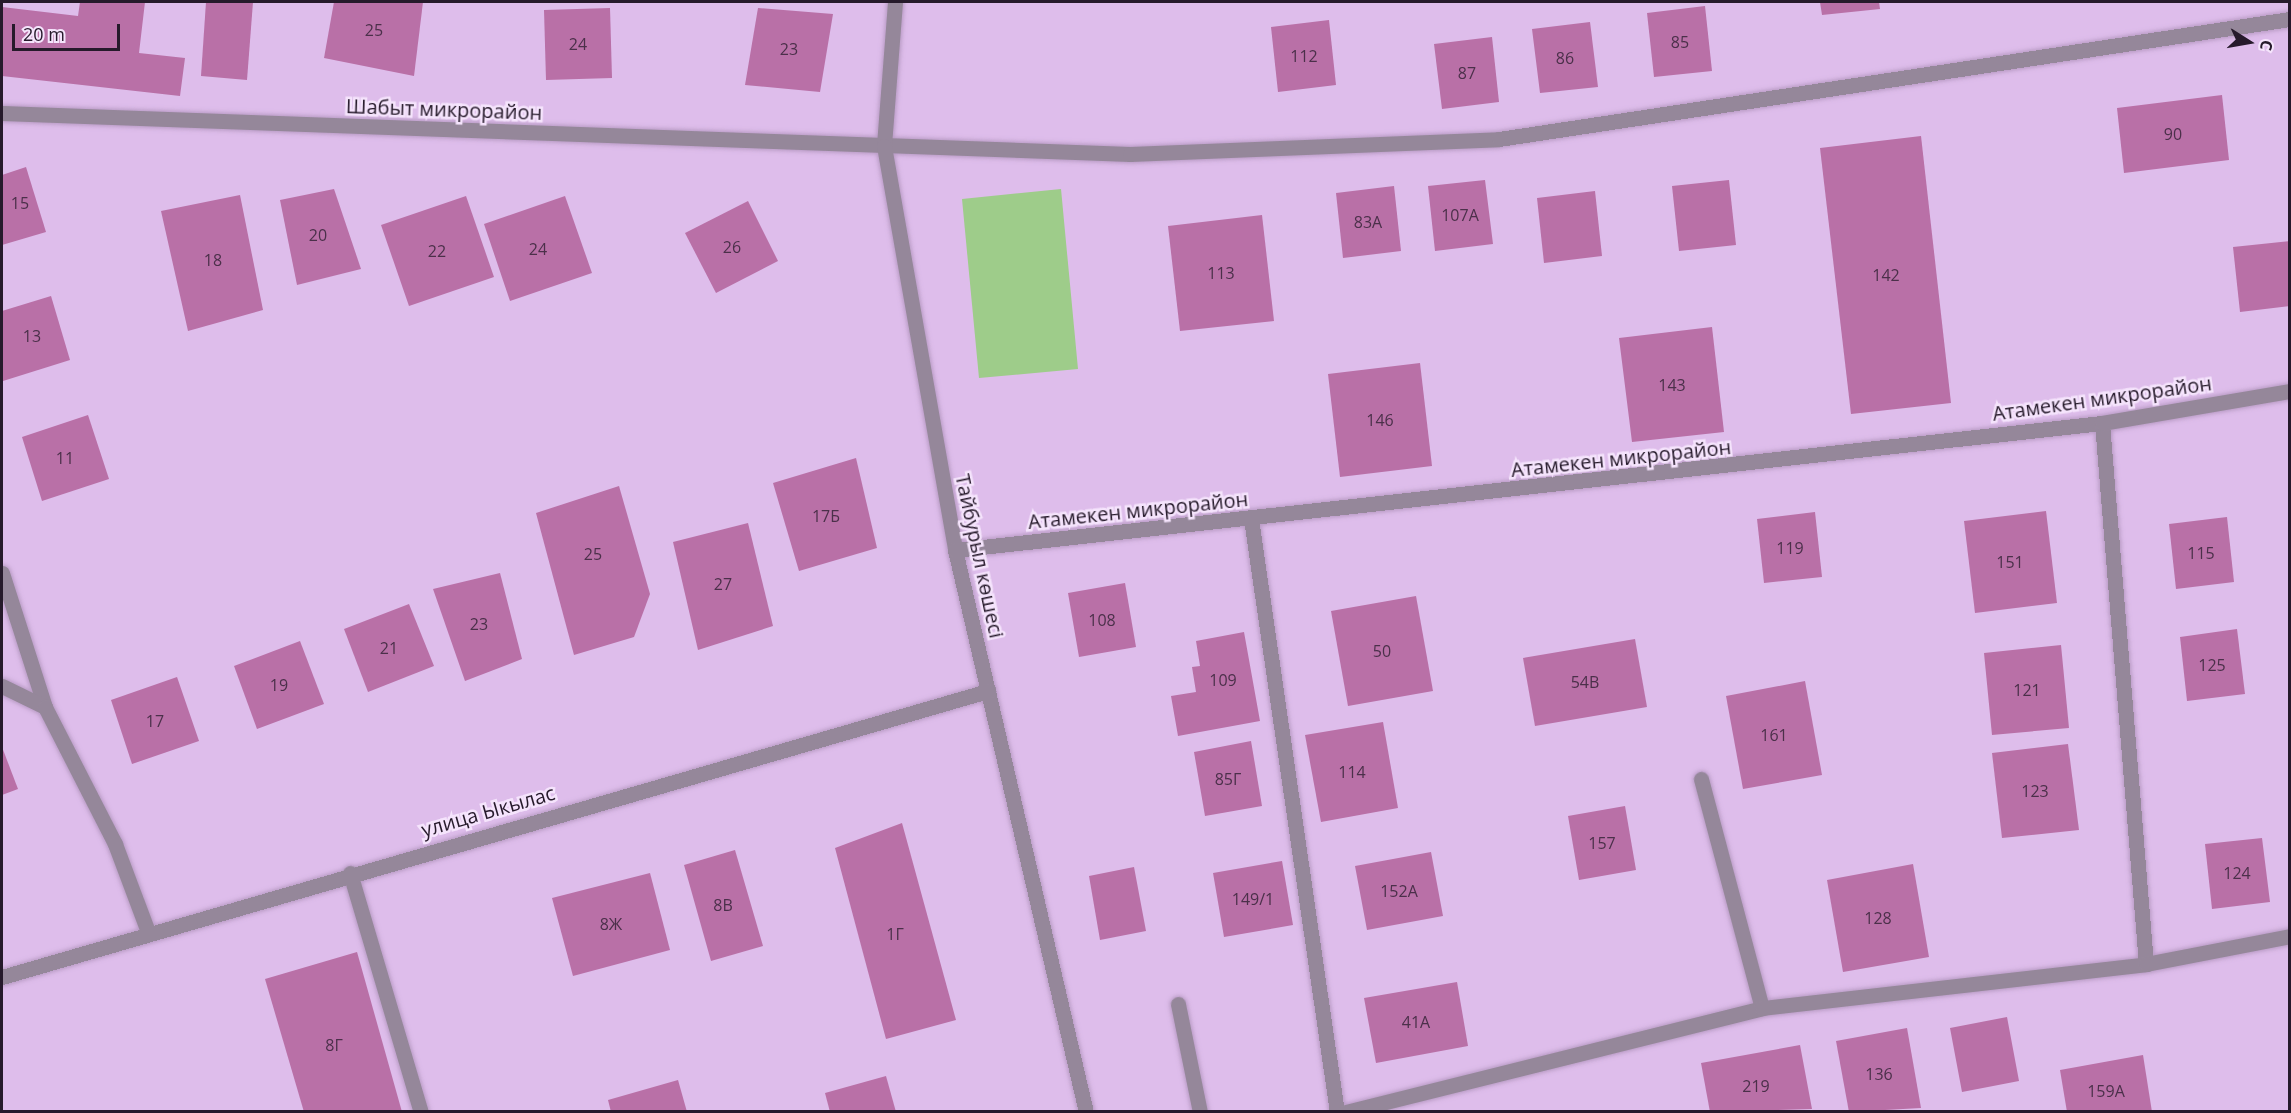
<!DOCTYPE html>
<html>
<head>
<meta charset="utf-8">
<style>
	body { margin:0 }
	#map { position:relative; width:2291px; height:1113px; overflow:hidden; background:#debdeb; font-family:"Open Sans",sans-serif }
	div>[style] { position:absolute }
	.green>* { inset:0; background:#9ecc8a }
	.building>* { inset:0; background:#b970a7 }
	.roads { filter:drop-shadow(0 0 2px #b99cc5) drop-shadow(0 0 2px #b99cc5) }
	.service>* { height:15px; margin:-7.5px; padding:0 7.5px; transform-origin:7.5px; border-radius:7.5px; background:#95879a }
	.minor>* { height:15px; margin:-7.5px; padding:0 7.5px; transform-origin:7.5px; border-radius:7.5px; background:#95879a }
	.tertiary>* { height:15px; margin:-7.5px; padding:0 7.5px; transform-origin:7.5px; border-radius:7.5px; background:#95879a }
	span { translate:-50% -50%; white-space:nowrap; text-align:center; line-height:1.15; -webkit-text-stroke:5px #f5e4fc; paint-order:stroke }
	.number-label { font-size:16px; color:#4b304a }
	.number-label span { -webkit-text-stroke-width:0 }
	.street-label { font-size:20px; color:#261a2b }
	.frame { position:absolute; inset:0; border:3px solid #261a2b; pointer-events:none }
	.north { position:absolute; left:2219px; top:12px; width:60px; height:60px; -webkit-text-stroke:4px #f5e4fc; paint-order:stroke; rotate:101deg; font-size:16px; font-weight:700; line-height:24px; text-align:center; color:#261a2b }
	.north::after { content:''; display:block; margin:auto; width:21px; height:27px; background:#261a2b; clip-path:polygon(50% 0,100% 100%,50% 72%,0 100%) }
	.scale { position:absolute; left:12px; top:24px; width:108px; height:27px; box-sizing:border-box; border:3px solid #261a2b; border-top:0; padding-left:8px; font-size:18px; line-height:21px; white-space:nowrap; color:#261a2b; -webkit-text-stroke:4px #f5e4fc; paint-order:stroke }
</style>
</head>
<body>
<div id="map">
	<div class="green">
		<i style="clip-path:polygon(1061px 189px,1078px 369px,979px 378px,962px 199px)"></i>
	</div>
	<div class="building">
		<i style="clip-path:polygon(80px 2px,145px 2px,139px 53px,185px 58px,180px 96px,2px 76px,2px 7px,78px 16px)"></i>
		<i style="clip-path:polygon(206px 2px,253px 2px,247px 80px,201px 76px)"></i>
		<i style="clip-path:polygon(334px 2px,423px 2px,414px 76px,324px 58px)"></i>
		<i style="clip-path:polygon(1820px 2px,1879px 2px,1880px 9px,1822px 15px)"></i>
		<i style="clip-path:polygon(1705px 6px,1712px 71px,1654px 77px,1647px 13px)"></i>
		<i style="clip-path:polygon(610px 8px,612px 78px,546px 80px,544px 10px)"></i>
		<i style="clip-path:polygon(758px 8px,833px 14px,820px 92px,745px 85px)"></i>
		<i style="clip-path:polygon(1329px 20px,1336px 85px,1278px 92px,1271px 27px)"></i>
		<i style="clip-path:polygon(1590px 22px,1598px 87px,1540px 93px,1532px 29px)"></i>
		<i style="clip-path:polygon(1492px 37px,1499px 102px,1442px 109px,1434px 44px)"></i>
		<i style="clip-path:polygon(2222px 95px,2229px 160px,2124px 173px,2117px 108px)"></i>
		<i style="clip-path:polygon(1921px 136px,1951px 403px,1851px 414px,1820px 148px)"></i>
		<i style="clip-path:polygon(26px 167px,46px 232px,2px 245px,2px 175px)"></i>
		<i style="clip-path:polygon(1485px 180px,1493px 244px,1435px 251px,1428px 186px)"></i>
		<i style="clip-path:polygon(1729px 180px,1736px 245px,1679px 251px,1672px 186px)"></i>
		<i style="clip-path:polygon(1394px 186px,1401px 251px,1343px 258px,1336px 193px)"></i>
		<i style="clip-path:polygon(334px 189px,361px 269px,297px 285px,280px 200px)"></i>
		<i style="clip-path:polygon(1595px 191px,1602px 256px,1544px 263px,1537px 198px)"></i>
		<i style="clip-path:polygon(240px 195px,263px 310px,188px 331px,161px 211px)"></i>
		<i style="clip-path:polygon(466px 196px,494px 277px,409px 306px,381px 225px)"></i>
		<i style="clip-path:polygon(565px 196px,592px 273px,510px 301px,484px 224px)"></i>
		<i style="clip-path:polygon(748px 201px,778px 261px,716px 293px,685px 233px)"></i>
		<i style="clip-path:polygon(1262px 215px,1274px 321px,1180px 331px,1168px 226px)"></i>
		<i style="clip-path:polygon(2290px 241px,2290px 306px,2240px 312px,2233px 247px)"></i>
		<i style="clip-path:polygon(51px 296px,70px 360px,3px 381px,2px 311px)"></i>
		<i style="clip-path:polygon(1712px 327px,1724px 432px,1632px 442px,1619px 338px)"></i>
		<i style="clip-path:polygon(1420px 363px,1432px 466px,1340px 477px,1328px 374px)"></i>
		<i style="clip-path:polygon(88px 415px,109px 479px,42px 501px,22px 437px)"></i>
		<i style="clip-path:polygon(856px 458px,877px 548px,799px 571px,773px 483px)"></i>
		<i style="clip-path:polygon(619px 486px,650px 594px,634px 637px,574px 655px,536px 513px)"></i>
		<i style="clip-path:polygon(2046px 511px,2057px 603px,1975px 613px,1964px 521px)"></i>
		<i style="clip-path:polygon(1815px 512px,1822px 577px,1764px 583px,1757px 519px)"></i>
		<i style="clip-path:polygon(2227px 517px,2234px 582px,2176px 589px,2169px 524px)"></i>
		<i style="clip-path:polygon(748px 523px,773px 626px,698px 650px,673px 542px)"></i>
		<i style="clip-path:polygon(500px 573px,522px 659px,465px 681px,433px 589px)"></i>
		<i style="clip-path:polygon(1125px 583px,1136px 647px,1079px 657px,1068px 593px)"></i>
		<i style="clip-path:polygon(1416px 596px,1433px 691px,1348px 706px,1331px 611px)"></i>
		<i style="clip-path:polygon(409px 604px,434px 666px,368px 692px,344px 629px)"></i>
		<i style="clip-path:polygon(2237px 629px,2245px 694px,2187px 701px,2180px 637px)"></i>
		<i style="clip-path:polygon(1244px 632px,1260px 721px,1178px 736px,1171px 696px,1196px 692px,1192px 667px,1200px 666px,1196px 641px)"></i>
		<i style="clip-path:polygon(1635px 639px,1647px 707px,1535px 726px,1523px 658px)"></i>
		<i style="clip-path:polygon(300px 641px,324px 704px,257px 729px,234px 666px)"></i>
		<i style="clip-path:polygon(2061px 645px,2069px 728px,1992px 735px,1984px 653px)"></i>
		<i style="clip-path:polygon(177px 677px,199px 741px,132px 764px,111px 700px)"></i>
		<i style="clip-path:polygon(1805px 681px,1822px 775px,1743px 789px,1726px 696px)"></i>
		<i style="clip-path:polygon(1383px 722px,1398px 808px,1321px 822px,1305px 735px)"></i>
		<i style="clip-path:polygon(1251px 741px,1262px 806px,1205px 816px,1194px 752px)"></i>
		<i style="clip-path:polygon(2068px 744px,2079px 830px,2002px 838px,1992px 753px)"></i>
		<i style="clip-path:polygon(2px 747px,18px 789px,2px 795px)"></i>
		<i style="clip-path:polygon(1625px 806px,1636px 870px,1579px 880px,1568px 816px)"></i>
		<i style="clip-path:polygon(902px 823px,956px 1020px,886px 1039px,835px 848px)"></i>
		<i style="clip-path:polygon(2262px 838px,2270px 902px,2212px 909px,2205px 844px)"></i>
		<i style="clip-path:polygon(735px 850px,763px 946px,711px 961px,684px 865px)"></i>
		<i style="clip-path:polygon(1431px 852px,1443px 916px,1367px 930px,1355px 866px)"></i>
		<i style="clip-path:polygon(1282px 861px,1293px 925px,1224px 937px,1213px 873px)"></i>
		<i style="clip-path:polygon(1913px 864px,1929px 957px,1843px 972px,1827px 880px)"></i>
		<i style="clip-path:polygon(1134px 867px,1146px 931px,1100px 940px,1089px 876px)"></i>
		<i style="clip-path:polygon(650px 873px,670px 950px,573px 976px,552px 898px)"></i>
		<i style="clip-path:polygon(357px 952px,402px 1112px,304px 1112px,265px 979px)"></i>
		<i style="clip-path:polygon(1457px 982px,1468px 1046px,1376px 1063px,1364px 998px)"></i>
		<i style="clip-path:polygon(2007px 1017px,2019px 1081px,1962px 1092px,1950px 1028px)"></i>
		<i style="clip-path:polygon(1907px 1028px,1921px 1108px,1849px 1112px,1836px 1041px)"></i>
		<i style="clip-path:polygon(1800px 1045px,1812px 1109px,1710px 1112px,1701px 1063px)"></i>
		<i style="clip-path:polygon(2143px 1055px,2152px 1112px,2067px 1112px,2060px 1070px)"></i>
		<i style="clip-path:polygon(886px 1076px,896px 1112px,830px 1112px,825px 1093px)"></i>
		<i style="clip-path:polygon(678px 1080px,687px 1112px,611px 1112px,608px 1100px)"></i>
	</div>
	<div class="roads">
		<div class="service">
			<i style="left:350px;top:873px;width:249px;rotate:73.5deg"></i>
			<i style="left:1178px;top:1004px;width:110px;rotate:78.5deg"></i>
		</div>
		<div class="minor">
			<i style="left:2px;top:113px;width:1129px;rotate:2.08deg"></i>
			<i style="left:1130px;top:154px;width:369px;rotate:-2.3deg"></i>
			<i style="left:1499px;top:139px;width:800px;rotate:-8.63deg"></i>
			<i style="left:2102px;top:423px;width:543px;rotate:85.35deg"></i>
			<i style="left:1251px;top:519px;width:599px;rotate:81.75deg"></i>
			<i style="left:2px;top:573px;width:141px;rotate:72.2deg"></i>
			<i style="left:2px;top:686px;width:48px;rotate:26deg"></i>
			<i style="left:45px;top:707px;width:154px;rotate:62.9deg"></i>
			<i style="left:115px;top:844px;width:94px;rotate:69.4deg"></i>
			<i style="left:1701px;top:779px;width:237px;rotate:75.1deg"></i>
			<i style="left:1346px;top:1112px;width:429px;rotate:-14deg"></i>
			<i style="left:1762px;top:1008px;width:387px;rotate:-6.5deg"></i>
			<i style="left:2146px;top:964px;width:147px;rotate:-11deg"></i>
		</div>
		<div class="tertiary">
			<i style="left:895px;top:2px;width:144px;rotate:94.4deg"></i>
			<i style="left:884px;top:146px;width:410px;rotate:80deg"></i>
			<i style="left:955px;top:550px;width:577px;rotate:76.88deg"></i>
			<i style="left:955px;top:550px;width:1154px;rotate:-6.32deg"></i>
			<i style="left:2102px;top:423px;width:191px;rotate:-9.7deg"></i>
			<i style="left:2px;top:977px;width:1027px;rotate:-16.18deg"></i>
		</div>
	</div>
	<div class="number-label">
		<span style="left:374px;top:30px">25</span>
		<span style="left:1680px;top:42px">85</span>
		<span style="left:578px;top:44px">24</span>
		<span style="left:789px;top:49px">23</span>
		<span style="left:1304px;top:56px">112</span>
		<span style="left:1565px;top:58px">86</span>
		<span style="left:1467px;top:73px">87</span>
		<span style="left:2173px;top:134px">90</span>
		<span style="left:20px;top:203px">15</span>
		<span style="left:1460px;top:215px">107А</span>
		<span style="left:1368px;top:222px">83А</span>
		<span style="left:318px;top:235px">20</span>
		<span style="left:732px;top:247px">26</span>
		<span style="left:538px;top:249px">24</span>
		<span style="left:437px;top:251px">22</span>
		<span style="left:213px;top:260px">18</span>
		<span style="left:1221px;top:273px">113</span>
		<span style="left:1886px;top:275px">142</span>
		<span style="left:32px;top:336px">13</span>
		<span style="left:1672px;top:385px">143</span>
		<span style="left:1380px;top:420px">146</span>
		<span style="left:65px;top:458px">11</span>
		<span style="left:826px;top:516px">17Б</span>
		<span style="left:1790px;top:548px">119</span>
		<span style="left:2201px;top:553px">115</span>
		<span style="left:593px;top:554px">25</span>
		<span style="left:2010px;top:562px">151</span>
		<span style="left:723px;top:584px">27</span>
		<span style="left:1102px;top:620px">108</span>
		<span style="left:479px;top:624px">23</span>
		<span style="left:389px;top:648px">21</span>
		<span style="left:1382px;top:651px">50</span>
		<span style="left:2212px;top:665px">125</span>
		<span style="left:1223px;top:680px">109</span>
		<span style="left:1585px;top:682px">54В</span>
		<span style="left:279px;top:685px">19</span>
		<span style="left:2027px;top:690px">121</span>
		<span style="left:155px;top:721px">17</span>
		<span style="left:1774px;top:735px">161</span>
		<span style="left:1352px;top:772px">114</span>
		<span style="left:1228px;top:779px">85Г</span>
		<span style="left:2035px;top:791px">123</span>
		<span style="left:1602px;top:843px">157</span>
		<span style="left:2237px;top:873px">124</span>
		<span style="left:1399px;top:891px">152А</span>
		<span style="left:1253px;top:899px">149/1</span>
		<span style="left:723px;top:905px">8В</span>
		<span style="left:1878px;top:918px">128</span>
		<span style="left:611px;top:924px">8Ж</span>
		<span style="left:895px;top:934px">1Г</span>
		<span style="left:1416px;top:1022px">41А</span>
		<span style="left:334px;top:1045px">8Г</span>
		<span style="left:1879px;top:1074px">136</span>
		<span style="left:1756px;top:1086px">219</span>
		<span style="left:2106px;top:1091px">159А</span>
	</div>
	<div class="street-label">
		<span style="left:444px;top:109px;rotate:2deg">Шабыт микрорайон</span>
		<span style="left:2102px;top:398px;rotate:-8deg">Атамекен микрорайон</span>
		<span style="left:1621px;top:458px;rotate:-6deg">Атамекен микрорайон</span>
		<span style="left:1138px;top:510px;rotate:-6deg">Атамекен микрорайон</span>
		<span style="left:980px;top:556px;rotate:78deg">Тайбурыл көшесі</span>
		<span style="left:488px;top:811px;rotate:-16deg">улица Ыкылас</span>
	</div>
	<div class="frame"></div>
	<div class="north">С</div>
	<div class="scale">20 m</div>
</div>
</body>
</html>
